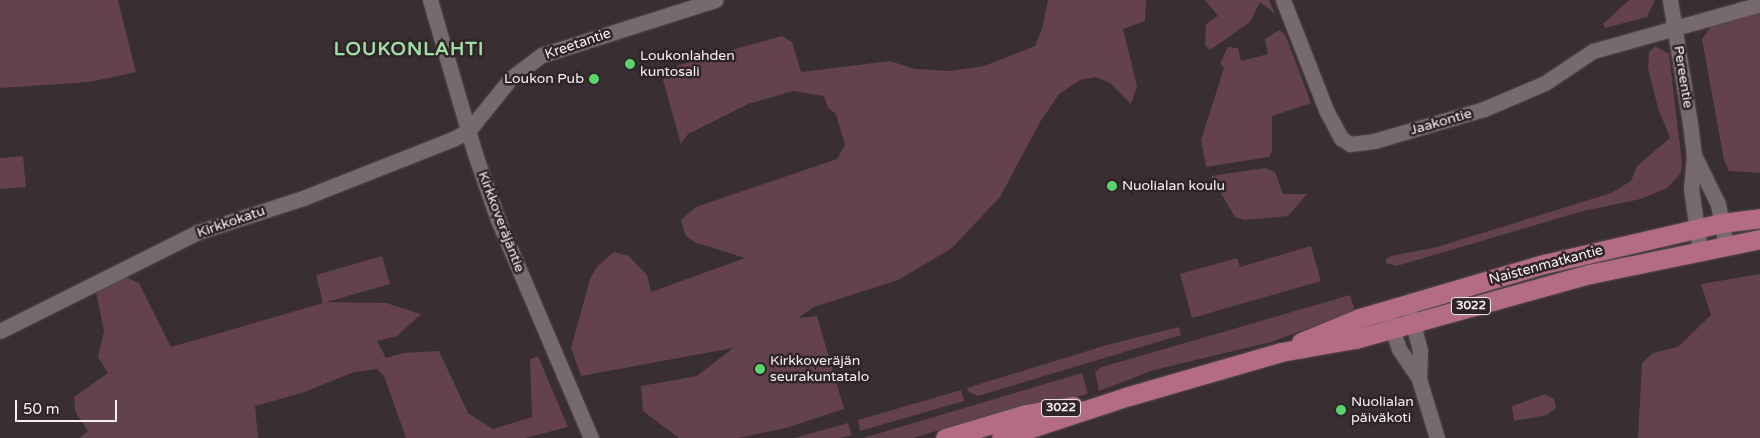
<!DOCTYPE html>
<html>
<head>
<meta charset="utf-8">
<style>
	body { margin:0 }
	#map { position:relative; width:1760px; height:438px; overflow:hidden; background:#392e32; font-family:"Varela Round",sans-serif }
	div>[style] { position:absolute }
	.green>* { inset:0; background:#63414d }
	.roads { filter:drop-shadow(0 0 1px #534a4d) drop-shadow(0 0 1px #534a4d) }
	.minor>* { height:15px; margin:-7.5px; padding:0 7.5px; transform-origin:7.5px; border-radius:7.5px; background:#766a6d }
	.major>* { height:19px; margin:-9.5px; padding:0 9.5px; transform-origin:9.5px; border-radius:9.5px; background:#b36b86 }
	.dots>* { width:14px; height:14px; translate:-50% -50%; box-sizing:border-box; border:2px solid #2f2428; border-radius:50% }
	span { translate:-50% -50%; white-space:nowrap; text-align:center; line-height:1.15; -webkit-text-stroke:5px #2f2428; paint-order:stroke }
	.shield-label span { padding:1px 4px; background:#2f2428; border:1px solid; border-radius:4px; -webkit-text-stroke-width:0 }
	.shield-label { font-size:12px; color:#f6eff1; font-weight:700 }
	.street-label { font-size:14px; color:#f6eff1 }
	.poi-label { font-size:14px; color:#f6eff1 }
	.left { translate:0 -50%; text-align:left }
	.right { translate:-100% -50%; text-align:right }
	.district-label { font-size:19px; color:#9fdda5; font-weight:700; letter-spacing:1px }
	.scale { position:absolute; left:15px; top:400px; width:102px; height:22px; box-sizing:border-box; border:2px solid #f6eff1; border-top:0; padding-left:6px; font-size:15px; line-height:18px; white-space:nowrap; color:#f6eff1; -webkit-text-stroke:4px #2f2428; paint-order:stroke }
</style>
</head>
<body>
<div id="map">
	<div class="green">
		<i style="clip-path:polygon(0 0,118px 0,136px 72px,90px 82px,0 88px)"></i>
		<i style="clip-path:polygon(1048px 0,1146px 0,1145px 21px,1123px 29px,1137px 86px,1131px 104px,1110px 83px,1096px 77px,1080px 80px,1059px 94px,1040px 122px,1000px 197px,952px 248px,898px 280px,814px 307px,798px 318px,817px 316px,844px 409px,786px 428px,738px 438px,679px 438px,643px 411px,641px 386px,697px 376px,733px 348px,581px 376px,571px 348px,590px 279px,597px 267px,614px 252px,629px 256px,647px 275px,651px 292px,745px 258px,694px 242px,685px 235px,681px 220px,696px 207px,837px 159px,845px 145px,836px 114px,828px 108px,824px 96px,793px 91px,748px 104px,688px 134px,681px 144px,663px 80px,679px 65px,782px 36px,792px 42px,801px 72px,890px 61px,915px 69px,950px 71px,984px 66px,1035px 46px,1042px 29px)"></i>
		<i style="clip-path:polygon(1205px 0,1269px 0,1275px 14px,1260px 2px,1250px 22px,1210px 50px,1205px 45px,1206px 24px,1218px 16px)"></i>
		<i style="clip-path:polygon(1629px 0,1655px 0,1647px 17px,1605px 28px,1603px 24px)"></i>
		<i style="clip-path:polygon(1757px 10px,1760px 15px,1760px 173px,1729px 171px,1724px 160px,1702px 39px,1713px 24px)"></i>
		<i style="clip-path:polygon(1279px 30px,1285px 34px,1311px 103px,1272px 116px,1272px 152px,1269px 157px,1206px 167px,1201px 140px,1224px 68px,1220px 63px,1228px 47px,1238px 48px,1241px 61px,1268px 54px,1265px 39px)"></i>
		<i style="clip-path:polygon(1655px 46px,1669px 54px,1682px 163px,1681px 173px,1667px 188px,1641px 199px,1583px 211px,1397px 266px,1386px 263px,1386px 259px,1391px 256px,1437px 247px,1611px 193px,1631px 181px,1637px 166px,1670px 138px,1658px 108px,1648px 68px,1649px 52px)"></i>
		<i style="clip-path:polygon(23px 156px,26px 187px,0 189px,0 158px)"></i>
		<i style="clip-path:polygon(1265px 168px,1275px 172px,1283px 194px,1307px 194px,1288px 216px,1244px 220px,1235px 217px,1211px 176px)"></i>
		<i style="clip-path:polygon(1311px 246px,1321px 281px,1192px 318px,1180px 274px,1237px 258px,1240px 267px)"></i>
		<i style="clip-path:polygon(382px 256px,390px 284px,327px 302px,386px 303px,421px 314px,397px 336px,377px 341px,386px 358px,403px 353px,439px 351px,468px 413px,493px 429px,532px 417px,530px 359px,538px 356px,568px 427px,525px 438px,406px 438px,384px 376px,377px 369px,354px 372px,302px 393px,255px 406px,258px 438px,72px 438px,80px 438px,88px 431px,75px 411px,74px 397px,108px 373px,98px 357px,104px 331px,96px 292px,126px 277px,139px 283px,171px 347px,323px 303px,316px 275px)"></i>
		<i style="clip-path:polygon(1760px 274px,1760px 438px,1638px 438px,1642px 363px,1653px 353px,1678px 347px,1711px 315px,1701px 284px)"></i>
		<i style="clip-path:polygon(1350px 295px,1355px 311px,1271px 342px,1154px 370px,1099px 391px,1095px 372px,1102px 367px)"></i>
		<i style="clip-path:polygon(1179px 327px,1181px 335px,978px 396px,969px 392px,967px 388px,1110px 344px)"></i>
		<i style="clip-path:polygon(1082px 373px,1088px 394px,986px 416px,913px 438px,863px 438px)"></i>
		<i style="clip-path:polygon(961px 390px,964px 401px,860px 431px,858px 420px)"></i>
		<i style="clip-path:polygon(1545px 394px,1554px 399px,1556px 408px,1547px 415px,1514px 421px,1512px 406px)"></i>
		<i style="clip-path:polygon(848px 423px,852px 435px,840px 438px,794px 438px)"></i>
	</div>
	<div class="roads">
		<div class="minor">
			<i style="left:430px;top:0;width:160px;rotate:73.7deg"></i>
			<i style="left:475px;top:154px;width:70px;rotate:70.8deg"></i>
			<i style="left:498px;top:220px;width:237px;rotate:66.9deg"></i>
			<i style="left:1283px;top:0;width:118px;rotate:68.6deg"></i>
			<i style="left:1326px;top:110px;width:32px;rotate:62deg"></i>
			<i style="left:1341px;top:138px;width:11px;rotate:34deg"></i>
			<i style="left:1350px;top:144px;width:24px;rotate:-7deg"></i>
			<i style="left:1374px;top:141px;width:115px;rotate:-16.2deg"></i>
			<i style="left:1484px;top:109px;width:66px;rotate:-23.1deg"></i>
			<i style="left:1545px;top:83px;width:58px;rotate:-33.7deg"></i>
			<i style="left:1593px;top:51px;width:173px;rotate:-15.7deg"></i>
			<i style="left:1670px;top:0;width:125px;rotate:80.8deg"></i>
			<i style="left:1690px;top:123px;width:32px;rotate:83deg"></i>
			<i style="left:1694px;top:155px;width:33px;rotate:95deg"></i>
			<i style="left:1691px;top:188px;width:64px;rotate:81.9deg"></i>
			<i style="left:1694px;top:155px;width:55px;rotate:63.9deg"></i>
			<i style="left:1718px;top:204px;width:43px;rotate:79.2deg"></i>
			<i style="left:1386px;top:310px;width:41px;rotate:71.6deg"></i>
			<i style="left:1399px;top:349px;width:36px;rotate:56deg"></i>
			<i style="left:1410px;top:313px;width:39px;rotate:75deg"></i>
			<i style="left:1420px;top:351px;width:28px;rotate:92deg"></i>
			<i style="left:1419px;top:379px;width:62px;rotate:73deg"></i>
			<i style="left:0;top:331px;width:221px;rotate:-26.6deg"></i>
			<i style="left:198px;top:232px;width:110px;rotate:-17.9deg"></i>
			<i style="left:303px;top:198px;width:163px;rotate:-21.5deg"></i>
			<i style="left:455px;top:138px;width:16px;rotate:-30deg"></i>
			<i style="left:469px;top:130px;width:67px;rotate:-51.1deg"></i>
			<i style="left:511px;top:78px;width:39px;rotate:-37deg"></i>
			<i style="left:542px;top:55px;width:182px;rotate:-17.6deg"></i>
		</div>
		<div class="major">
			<i style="left:1301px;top:342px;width:64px;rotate:-22.1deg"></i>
			<i style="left:1360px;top:318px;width:192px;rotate:-16.4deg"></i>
			<i style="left:1544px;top:264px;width:182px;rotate:-13deg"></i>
			<i style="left:1721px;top:223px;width:39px;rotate:-7deg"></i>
			<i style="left:945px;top:438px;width:84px;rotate:-16.5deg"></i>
			<i style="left:1026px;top:414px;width:48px;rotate:-9.7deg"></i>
			<i style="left:1001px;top:438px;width:135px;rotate:-18.2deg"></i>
			<i style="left:1129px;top:396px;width:158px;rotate:-16.1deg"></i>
			<i style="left:1281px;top:352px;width:75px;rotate:-10deg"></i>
			<i style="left:1355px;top:339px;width:244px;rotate:-15.5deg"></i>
			<i style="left:1590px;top:274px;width:174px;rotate:-11.6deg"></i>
		</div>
	</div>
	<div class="dots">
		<i style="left:630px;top:64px;background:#5ad56e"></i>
		<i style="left:594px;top:79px;background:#5ad56e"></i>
		<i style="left:1112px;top:186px;background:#5ad56e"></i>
		<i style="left:760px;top:369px;background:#5ad56e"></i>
		<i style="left:1341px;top:410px;background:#5ad56e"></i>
	</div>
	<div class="shield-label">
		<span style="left:1471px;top:306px">3022</span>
		<span style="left:1061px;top:408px">3022</span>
	</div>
	<div class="street-label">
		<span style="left:578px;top:44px;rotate:-19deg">Kreetantie</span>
		<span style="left:1683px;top:77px;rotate:81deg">Pereentie</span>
		<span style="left:1441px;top:122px;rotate:-16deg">Jaakontie</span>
		<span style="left:231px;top:222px;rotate:-19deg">Kirkkokatu</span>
		<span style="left:501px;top:222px;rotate:69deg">Kirkkoveräjäntie</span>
		<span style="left:1546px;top:265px;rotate:-15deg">Naistenmatkantie</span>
	</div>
	<div class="poi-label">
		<span class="left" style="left:640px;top:64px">Loukonlahden<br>kuntosali</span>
		<span class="right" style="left:584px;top:79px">Loukon Pub</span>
		<span class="left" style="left:1122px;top:186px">Nuolialan koulu</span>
		<span class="left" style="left:770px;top:369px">Kirkkoveräjän<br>seurakuntatalo</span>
		<span class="left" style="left:1351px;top:410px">Nuolialan<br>päiväkoti</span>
	</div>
	<div class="district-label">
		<span style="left:409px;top:50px">LOUKONLAHTI</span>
	</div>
	<div class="scale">50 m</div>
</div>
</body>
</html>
